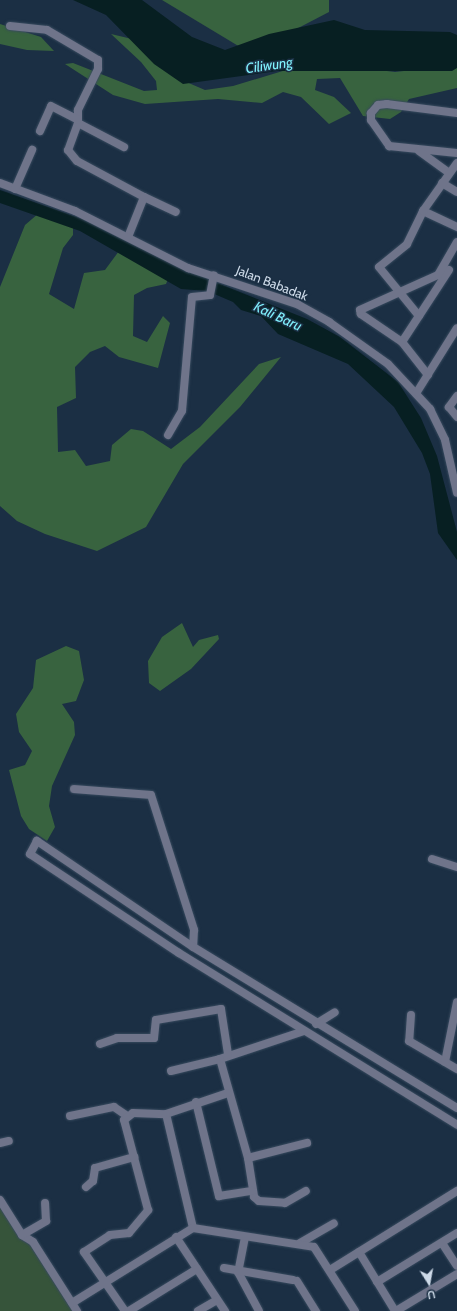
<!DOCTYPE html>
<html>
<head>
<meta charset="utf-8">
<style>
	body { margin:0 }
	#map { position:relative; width:457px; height:1311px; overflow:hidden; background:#1b2f44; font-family:Cabin,sans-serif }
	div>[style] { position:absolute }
	.green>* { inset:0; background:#36543a }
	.forest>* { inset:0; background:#38633f }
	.water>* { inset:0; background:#071f22 }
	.roads { filter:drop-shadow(0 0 1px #374a5e) drop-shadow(0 0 1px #374a5e) }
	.minor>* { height:8px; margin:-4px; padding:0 4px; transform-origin:4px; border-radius:4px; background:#6f748a }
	span { translate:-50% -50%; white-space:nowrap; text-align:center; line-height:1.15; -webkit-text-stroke:3px #1b2f44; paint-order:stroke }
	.street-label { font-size:13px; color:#cddae8 }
	.water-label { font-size:14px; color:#80f2fe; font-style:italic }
	.north { position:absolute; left:409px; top:1263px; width:40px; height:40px; -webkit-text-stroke:3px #1b2f44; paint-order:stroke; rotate:169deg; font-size:11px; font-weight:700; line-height:16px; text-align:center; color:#cddae8 }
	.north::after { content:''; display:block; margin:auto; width:14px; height:18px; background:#cddae8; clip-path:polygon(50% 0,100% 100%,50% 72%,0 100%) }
</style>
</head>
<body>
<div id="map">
	<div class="green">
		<i style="clip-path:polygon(0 1200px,22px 1234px,33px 1242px,78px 1311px,0 1311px)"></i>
	</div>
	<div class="forest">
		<i style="clip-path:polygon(162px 0,329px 0,329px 12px,250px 53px)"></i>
		<i style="clip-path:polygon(0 24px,41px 37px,54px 51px,27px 50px,0 44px)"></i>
		<i style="clip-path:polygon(111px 34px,132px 39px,177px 78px,205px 90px,233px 86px,286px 70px,338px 65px,395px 72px,457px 65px,457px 88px,409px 99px,401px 112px,390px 119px,363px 116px,340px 78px,317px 79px,315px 90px,334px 97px,351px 113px,329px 124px,301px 97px,283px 92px,262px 103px,218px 99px,145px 104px,113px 95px,65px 64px,73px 63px,144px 91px,157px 90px,156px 81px,141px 62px)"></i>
		<i style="clip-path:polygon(39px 213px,73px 223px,73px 235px,63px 248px,49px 294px,74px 309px,84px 273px,105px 270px,119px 251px,168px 279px,166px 284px,147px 288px,134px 295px,133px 336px,147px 342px,163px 316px,170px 323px,158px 368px,119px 357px,105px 346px,90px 352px,75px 367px,76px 398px,57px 407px,58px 452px,75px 450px,86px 466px,110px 461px,112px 445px,131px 429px,143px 431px,171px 449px,200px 427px,259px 364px,281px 357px,240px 407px,183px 464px,146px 527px,97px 551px,45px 534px,17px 521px,0 506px,0 287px,25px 225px)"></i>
		<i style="clip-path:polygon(182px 623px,193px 647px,199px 640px,218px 635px,219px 639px,191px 669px,160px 691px,149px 683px,148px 661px,162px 637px)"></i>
		<i style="clip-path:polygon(66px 646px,79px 651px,84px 680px,76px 701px,62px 704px,74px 722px,75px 735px,52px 786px,49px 806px,55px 827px,47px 841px,29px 829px,21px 816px,9px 770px,25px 765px,32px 751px,19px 732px,16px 714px,33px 688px,36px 660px)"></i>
	</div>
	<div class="water">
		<i style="clip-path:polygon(73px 0,142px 0,192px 37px,225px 50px,269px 34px,334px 20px,365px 30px,450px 32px,457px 35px,457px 68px,452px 71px,277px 71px,183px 84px,154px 64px,106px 15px)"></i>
		<i style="clip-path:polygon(0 190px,82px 219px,211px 280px,208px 291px,181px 289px,80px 231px,0 203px)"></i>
		<i style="clip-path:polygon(215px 282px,307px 319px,340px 337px,398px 382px,421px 418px,437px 456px,457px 532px,457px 560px,438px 533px,430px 474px,422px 453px,394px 407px,348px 364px,278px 334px,261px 316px,241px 310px,233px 302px,212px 293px)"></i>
	</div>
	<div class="roads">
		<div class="minor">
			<i style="left:10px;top:26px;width:37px;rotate:6deg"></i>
			<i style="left:47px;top:30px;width:59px;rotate:30.5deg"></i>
			<i style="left:98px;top:60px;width:9px;rotate:90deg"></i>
			<i style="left:98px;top:69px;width:46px;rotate:116deg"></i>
			<i style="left:78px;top:110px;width:13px;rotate:90deg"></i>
			<i style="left:78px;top:123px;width:29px;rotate:110deg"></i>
			<i style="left:68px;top:150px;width:14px;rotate:51deg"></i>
			<i style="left:77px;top:161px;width:76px;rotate:28.2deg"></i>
			<i style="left:144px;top:197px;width:43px;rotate:111.8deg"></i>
			<i style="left:457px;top:113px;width:71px;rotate:-172.7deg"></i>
			<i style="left:387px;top:104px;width:9px;rotate:174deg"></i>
			<i style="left:378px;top:105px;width:11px;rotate:131deg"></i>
			<i style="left:371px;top:113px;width:7px;rotate:90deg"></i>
			<i style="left:371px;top:120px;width:32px;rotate:55deg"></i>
			<i style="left:389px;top:146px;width:68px;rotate:5.9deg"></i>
			<i style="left:78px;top:123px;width:52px;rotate:27.6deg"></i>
			<i style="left:40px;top:131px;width:27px;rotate:-66deg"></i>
			<i style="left:51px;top:106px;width:30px;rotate:27deg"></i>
			<i style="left:419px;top:151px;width:37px;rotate:36deg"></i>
			<i style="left:0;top:183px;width:80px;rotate:20.5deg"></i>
			<i style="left:75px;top:211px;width:127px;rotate:26.8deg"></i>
			<i style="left:188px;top:268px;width:115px;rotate:18.3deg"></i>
			<i style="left:297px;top:304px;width:37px;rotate:29deg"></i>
			<i style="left:329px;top:322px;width:72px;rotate:35.4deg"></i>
			<i style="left:388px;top:364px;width:62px;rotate:47deg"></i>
			<i style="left:430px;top:409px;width:34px;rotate:64deg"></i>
			<i style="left:445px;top:440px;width:54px;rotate:77.2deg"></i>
			<i style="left:442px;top:183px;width:17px;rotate:31deg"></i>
			<i style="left:15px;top:189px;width:43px;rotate:-66.4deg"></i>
			<i style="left:144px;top:197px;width:35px;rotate:25deg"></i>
			<i style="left:423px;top:211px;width:38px;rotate:25deg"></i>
			<i style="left:419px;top:316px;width:63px;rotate:-129.2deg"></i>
			<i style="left:379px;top:267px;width:36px;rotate:-39deg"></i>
			<i style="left:407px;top:244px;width:37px;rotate:-64deg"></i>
			<i style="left:423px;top:211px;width:59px;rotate:-54.7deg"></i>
			<i style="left:402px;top:342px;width:86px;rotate:-56.9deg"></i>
			<i style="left:428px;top:375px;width:42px;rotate:-128.2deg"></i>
			<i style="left:402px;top:342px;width:50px;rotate:-145.7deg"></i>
			<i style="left:361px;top:314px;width:4px;rotate:-104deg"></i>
			<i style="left:360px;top:310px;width:85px;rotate:-24.2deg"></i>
			<i style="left:438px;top:275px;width:38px;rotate:-60deg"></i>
			<i style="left:417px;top:392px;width:75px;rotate:-58deg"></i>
			<i style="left:457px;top:396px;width:14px;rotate:126deg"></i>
			<i style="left:449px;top:407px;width:13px;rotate:51deg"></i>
			<i style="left:168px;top:435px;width:28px;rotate:-60deg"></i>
			<i style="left:182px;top:411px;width:114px;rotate:-85deg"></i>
			<i style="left:192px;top:297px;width:18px;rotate:-6deg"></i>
			<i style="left:210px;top:295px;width:20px;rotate:-79deg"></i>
			<i style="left:74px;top:789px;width:77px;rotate:4.5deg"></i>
			<i style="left:151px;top:795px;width:142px;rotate:72.3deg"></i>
			<i style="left:194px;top:930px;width:17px;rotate:93deg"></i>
			<i style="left:432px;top:859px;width:26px;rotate:18deg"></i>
			<i style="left:411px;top:1015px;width:26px;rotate:94deg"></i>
			<i style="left:409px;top:1041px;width:56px;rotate:30.3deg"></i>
			<i style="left:316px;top:1024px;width:22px;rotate:-32deg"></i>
			<i style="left:304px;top:1031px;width:89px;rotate:161.6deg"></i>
			<i style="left:220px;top:1059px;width:103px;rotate:74.2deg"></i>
			<i style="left:248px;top:1158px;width:39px;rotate:81deg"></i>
			<i style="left:254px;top:1197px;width:6px;rotate:39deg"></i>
			<i style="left:259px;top:1201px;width:26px;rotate:4deg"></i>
			<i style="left:285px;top:1203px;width:24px;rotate:-30deg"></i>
			<i style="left:100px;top:1044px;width:18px;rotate:-19deg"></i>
			<i style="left:117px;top:1038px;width:37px"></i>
			<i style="left:154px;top:1038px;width:18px;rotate:-84deg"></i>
			<i style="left:156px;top:1020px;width:66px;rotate:-9.6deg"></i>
			<i style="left:221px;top:1009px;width:46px;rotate:81.2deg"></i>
			<i style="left:445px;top:1062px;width:61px;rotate:-78.7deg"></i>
			<i style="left:171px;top:1071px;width:50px;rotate:-13.8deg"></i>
			<i style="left:196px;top:1102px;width:97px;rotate:76.3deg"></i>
			<i style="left:219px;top:1196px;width:33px;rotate:-9deg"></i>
			<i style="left:457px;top:1108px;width:309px;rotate:-148.6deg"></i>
			<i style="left:193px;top:947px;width:189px;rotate:-145.8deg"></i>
			<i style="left:37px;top:841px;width:15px;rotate:118deg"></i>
			<i style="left:30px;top:854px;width:179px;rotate:33.6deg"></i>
			<i style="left:179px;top:953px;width:327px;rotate:31.7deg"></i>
			<i style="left:70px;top:1116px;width:45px;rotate:-11.6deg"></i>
			<i style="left:114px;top:1107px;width:14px;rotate:34deg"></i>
			<i style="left:0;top:1143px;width:9px;rotate:-13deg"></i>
			<i style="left:248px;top:1158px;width:61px;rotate:-14.3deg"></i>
			<i style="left:86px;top:1187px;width:9px;rotate:-41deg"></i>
			<i style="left:93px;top:1181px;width:13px;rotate:-81deg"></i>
			<i style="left:95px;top:1168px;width:41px;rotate:-15.8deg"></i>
			<i style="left:0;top:1200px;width:41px;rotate:57.8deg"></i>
			<i style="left:22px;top:1235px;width:13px;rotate:32deg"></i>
			<i style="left:33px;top:1242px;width:82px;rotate:57.5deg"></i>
			<i style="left:193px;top:1228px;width:117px;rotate:-103.3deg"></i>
			<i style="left:166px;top:1114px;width:65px;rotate:-18.7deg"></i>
			<i style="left:22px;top:1235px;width:28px;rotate:-30deg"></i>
			<i style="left:46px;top:1221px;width:18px;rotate:-93deg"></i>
			<i style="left:176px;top:1237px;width:89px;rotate:56.5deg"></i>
			<i style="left:245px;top:1237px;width:36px;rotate:101deg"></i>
			<i style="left:238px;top:1272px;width:44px;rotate:61.7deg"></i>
			<i style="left:300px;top:1243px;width:39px;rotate:-30deg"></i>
			<i style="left:442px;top:1243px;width:27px;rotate:57deg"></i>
			<i style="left:359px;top:1252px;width:69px;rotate:58.6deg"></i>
			<i style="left:224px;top:1268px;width:70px;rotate:9.9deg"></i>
			<i style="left:330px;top:1270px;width:150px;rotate:-31.9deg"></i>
			<i style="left:297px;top:1281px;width:36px;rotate:58deg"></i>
			<i style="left:377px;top:1282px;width:94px;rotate:-31.5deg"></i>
			<i style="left:72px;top:1303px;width:142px;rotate:-31.8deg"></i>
			<i style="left:193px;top:1228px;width:122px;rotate:8.9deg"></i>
			<i style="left:314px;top:1247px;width:76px;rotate:57.4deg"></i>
			<i style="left:125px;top:1311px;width:72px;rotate:-124.8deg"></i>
			<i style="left:84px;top:1252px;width:31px;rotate:-33deg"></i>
			<i style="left:110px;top:1235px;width:19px;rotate:-6deg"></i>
			<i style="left:129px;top:1233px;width:30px;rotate:-50deg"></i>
			<i style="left:148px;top:1210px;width:93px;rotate:-104.9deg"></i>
			<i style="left:124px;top:1120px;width:11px;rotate:-38deg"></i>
			<i style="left:133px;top:1113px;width:33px;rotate:2deg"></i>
			<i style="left:129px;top:1311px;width:80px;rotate:-31.7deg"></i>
			<i style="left:198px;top:1311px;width:22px;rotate:-30deg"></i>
			<i style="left:396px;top:1311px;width:71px;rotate:-31.2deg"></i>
		</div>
	</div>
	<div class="street-label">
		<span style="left:272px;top:283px;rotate:21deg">Jalan Babadak</span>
	</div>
	<div class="water-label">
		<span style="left:269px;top:65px;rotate:-8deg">Ciliwung</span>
		<span style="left:278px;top:316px;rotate:25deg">Kali Baru</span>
	</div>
	<div class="north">U</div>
</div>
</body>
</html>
